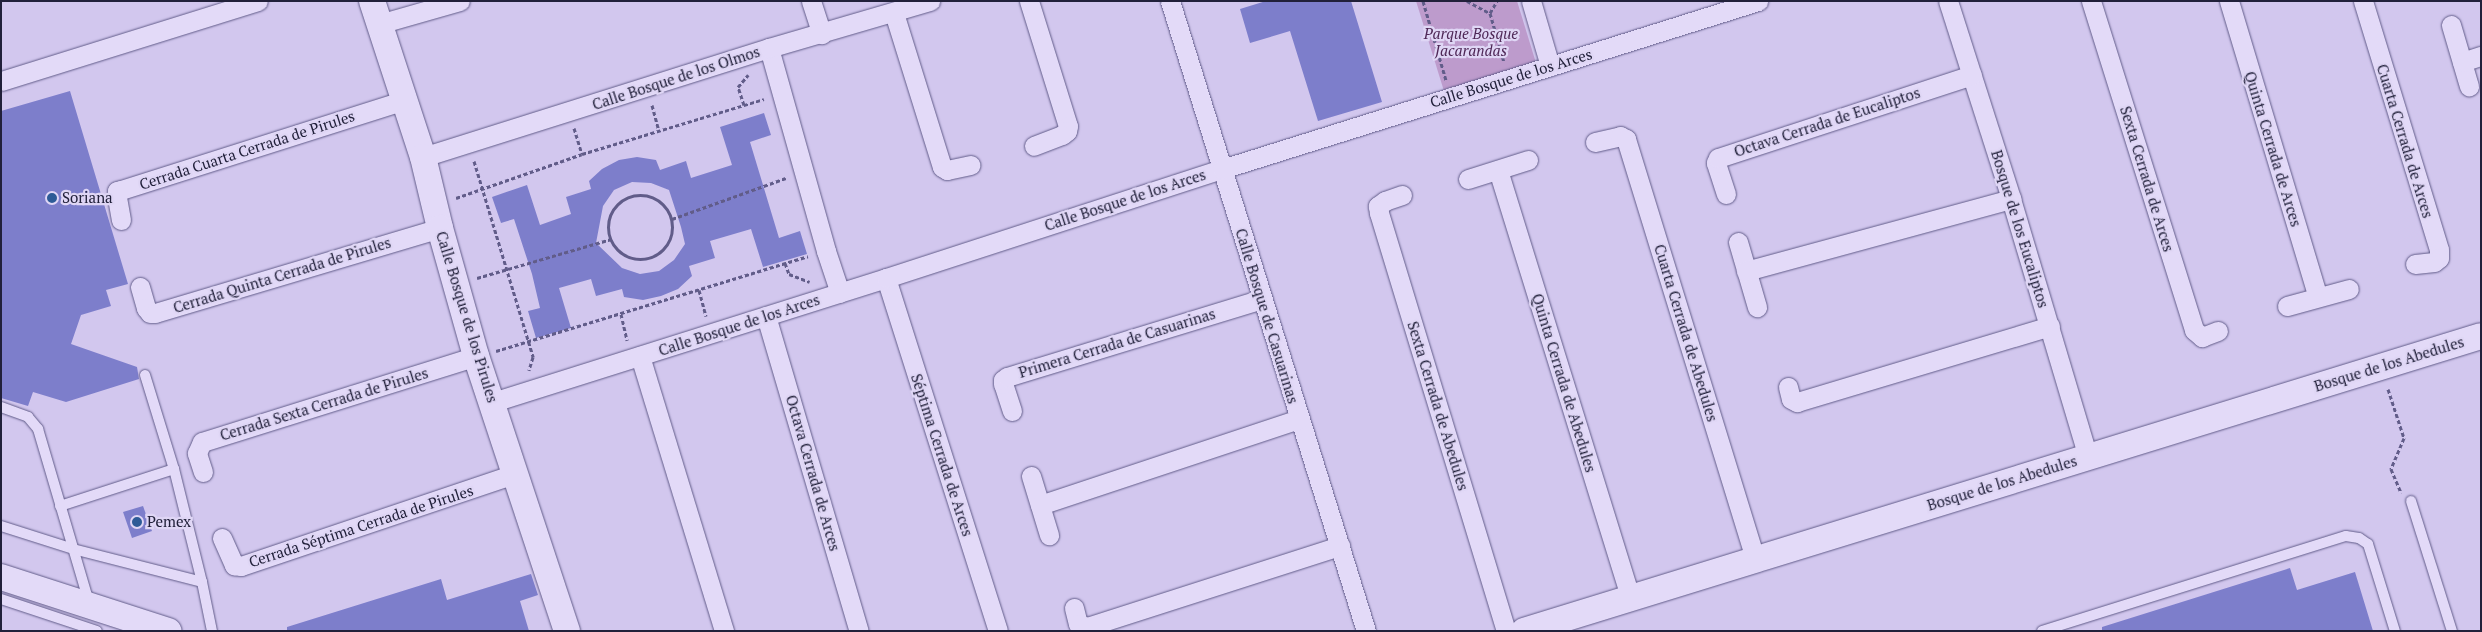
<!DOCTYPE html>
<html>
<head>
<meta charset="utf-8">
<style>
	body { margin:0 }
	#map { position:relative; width:2482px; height:632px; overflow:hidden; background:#d2c7ee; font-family:"PT Serif",serif }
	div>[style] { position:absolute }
	.green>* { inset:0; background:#bd9bcc }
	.building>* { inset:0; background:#7d7ecb }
	.path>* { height:3px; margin-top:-1.5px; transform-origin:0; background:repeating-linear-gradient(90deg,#615c89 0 4px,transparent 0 6.5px) }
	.path>.ring { margin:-1.5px; padding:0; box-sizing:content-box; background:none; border:3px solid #615c89; border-radius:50% }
	.roads { filter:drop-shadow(0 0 1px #615c89) drop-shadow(0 0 1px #615c89) }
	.lane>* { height:10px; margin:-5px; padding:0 5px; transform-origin:5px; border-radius:5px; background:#e3daf8 }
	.street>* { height:19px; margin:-9.5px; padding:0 9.5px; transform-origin:9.5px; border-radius:9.5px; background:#e3daf8 }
	.secondary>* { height:26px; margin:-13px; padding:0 13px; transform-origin:13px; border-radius:13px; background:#e3daf8 }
	.dots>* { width:14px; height:14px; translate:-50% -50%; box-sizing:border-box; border:2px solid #dfd6f5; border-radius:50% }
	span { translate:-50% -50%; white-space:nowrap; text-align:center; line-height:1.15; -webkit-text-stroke:4.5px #dfd6f5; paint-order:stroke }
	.park-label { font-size:15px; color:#4e2756; font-style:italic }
	.street-label { font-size:15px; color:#21203a }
	.poi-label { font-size:15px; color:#21203a }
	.left { translate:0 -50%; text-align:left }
	.frame { position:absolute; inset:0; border:2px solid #21203a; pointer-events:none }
</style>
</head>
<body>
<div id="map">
	<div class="green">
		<i style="clip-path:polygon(1416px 1px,1517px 1px,1536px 63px,1444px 91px)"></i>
	</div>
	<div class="building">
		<i style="clip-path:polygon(1266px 1px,1351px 1px,1382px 102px,1318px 121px,1290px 31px,1250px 43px,1240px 9px)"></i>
		<i style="clip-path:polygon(70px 91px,128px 284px,106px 290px,111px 306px,81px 315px,71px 344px,137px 367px,139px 379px,66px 402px,33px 392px,28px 406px,1px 398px,1px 111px)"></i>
		<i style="clip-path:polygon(evenodd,764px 113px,771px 135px,750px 142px,779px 238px,800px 231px,807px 254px,763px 267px,751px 229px,710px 241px,715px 258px,689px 266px,692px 276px,678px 289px,661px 296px,643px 300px,624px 297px,622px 289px,596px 296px,591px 279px,559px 288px,571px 328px,536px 338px,528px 311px,540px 308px,532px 274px,514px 219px,501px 223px,492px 197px,527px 185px,540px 225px,571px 214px,566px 197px,591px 189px,589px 181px,602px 169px,619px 160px,637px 157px,656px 160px,660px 170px,686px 161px,691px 178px,732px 165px,720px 127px,764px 113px,632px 182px,651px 183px,669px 190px,681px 227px,685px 244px,674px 260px,659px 271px,640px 274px,622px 268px,596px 243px,603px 206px,614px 190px,632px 182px)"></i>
		<i style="clip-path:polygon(143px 506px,152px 531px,132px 538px,123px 512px)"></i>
		<i style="clip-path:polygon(2290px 568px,2297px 590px,2355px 572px,2373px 631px,2102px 631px,2102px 627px)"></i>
		<i style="clip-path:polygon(531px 574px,538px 595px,520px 601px,529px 631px,287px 631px,287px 627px,441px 579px,447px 600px)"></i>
	</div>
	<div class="path">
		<i style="left:1423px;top:1px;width:82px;rotate:73.8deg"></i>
		<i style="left:1467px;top:1px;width:26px;rotate:28deg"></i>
		<i style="left:1490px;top:13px;width:51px;rotate:74.1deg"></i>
		<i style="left:1490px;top:13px;width:14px;rotate:-60deg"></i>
		<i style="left:652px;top:105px;width:27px;rotate:75deg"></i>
		<i style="left:744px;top:105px;width:19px;rotate:-108deg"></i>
		<i style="left:738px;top:87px;width:16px;rotate:-50deg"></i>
		<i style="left:574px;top:128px;width:27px;rotate:73deg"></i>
		<i style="left:474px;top:161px;width:205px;rotate:73.2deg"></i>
		<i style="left:533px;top:357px;width:14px;rotate:107deg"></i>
		<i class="ring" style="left:608px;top:195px;width:61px;height:61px"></i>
		<i style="left:456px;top:198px;width:133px;rotate:-19.2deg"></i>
		<i style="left:582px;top:154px;width:190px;rotate:-16.8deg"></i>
		<i style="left:672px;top:219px;width:121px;rotate:-19.8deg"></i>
		<i style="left:785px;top:263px;width:12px;rotate:70deg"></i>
		<i style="left:789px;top:274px;width:22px;rotate:21deg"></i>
		<i style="left:477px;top:278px;width:140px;rotate:-16.2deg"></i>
		<i style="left:699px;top:290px;width:27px;rotate:75deg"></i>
		<i style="left:621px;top:314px;width:27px;rotate:77deg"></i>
		<i style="left:496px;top:351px;width:326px;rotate:-16.9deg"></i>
		<i style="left:2388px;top:389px;width:52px;rotate:71.9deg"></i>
		<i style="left:2404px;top:438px;width:34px;rotate:113deg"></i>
		<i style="left:2391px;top:469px;width:26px;rotate:67deg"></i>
	</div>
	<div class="roads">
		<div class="lane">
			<i style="left:145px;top:375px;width:98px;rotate:72.9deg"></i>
			<i style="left:1px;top:407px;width:29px;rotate:20deg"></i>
			<i style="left:28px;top:417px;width:16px;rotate:50deg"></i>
			<i style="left:38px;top:429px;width:180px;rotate:73.6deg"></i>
			<i style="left:2411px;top:501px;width:136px;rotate:72.5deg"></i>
			<i style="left:60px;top:506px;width:120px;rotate:-18deg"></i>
			<i style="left:174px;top:469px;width:116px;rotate:76.1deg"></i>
			<i style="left:1px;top:526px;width:76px;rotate:17.7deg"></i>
			<i style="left:73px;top:549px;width:133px;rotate:14.3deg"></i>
			<i style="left:202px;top:582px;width:50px;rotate:78.5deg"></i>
			<i style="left:1px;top:599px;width:101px;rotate:18.4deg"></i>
			<i style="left:2042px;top:631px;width:318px;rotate:-17.4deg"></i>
			<i style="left:2346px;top:536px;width:13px;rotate:9deg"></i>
			<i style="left:2359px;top:538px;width:11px;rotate:34deg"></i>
			<i style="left:2368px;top:544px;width:91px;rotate:72.8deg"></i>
		</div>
		<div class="street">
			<i style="left:811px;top:1px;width:35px;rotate:72deg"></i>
			<i style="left:1029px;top:1px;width:131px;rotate:72.7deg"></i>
			<i style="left:1068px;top:126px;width:5px;rotate:101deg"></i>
			<i style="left:1067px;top:131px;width:6px;rotate:141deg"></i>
			<i style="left:1062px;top:135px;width:30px;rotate:159deg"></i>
			<i style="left:1170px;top:1px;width:660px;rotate:72.72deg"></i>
			<i style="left:1531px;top:1px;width:68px;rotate:73.7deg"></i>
			<i style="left:1948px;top:1px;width:208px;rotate:72.3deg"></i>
			<i style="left:2011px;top:199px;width:269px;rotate:73.4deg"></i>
			<i style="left:2091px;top:1px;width:345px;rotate:72.6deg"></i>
			<i style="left:2194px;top:330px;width:11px;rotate:41deg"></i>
			<i style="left:2202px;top:337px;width:17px;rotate:-21deg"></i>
			<i style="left:2229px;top:1px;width:309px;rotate:73.3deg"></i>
			<i style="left:2363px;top:1px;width:260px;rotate:73deg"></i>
			<i style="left:2439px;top:250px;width:8px;rotate:90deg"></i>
			<i style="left:2439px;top:258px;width:6px;rotate:141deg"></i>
			<i style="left:2434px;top:262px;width:19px;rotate:174deg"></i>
			<i style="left:894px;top:13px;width:161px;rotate:72.7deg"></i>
			<i style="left:942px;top:167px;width:6px;rotate:31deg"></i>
			<i style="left:947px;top:170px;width:24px;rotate:-12deg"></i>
			<i style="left:379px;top:24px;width:84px;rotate:-15.9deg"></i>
			<i style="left:2451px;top:25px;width:64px;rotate:73.6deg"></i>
			<i style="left:769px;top:48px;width:211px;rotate:74.3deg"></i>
			<i style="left:826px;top:251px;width:44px;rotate:71.6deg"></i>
			<i style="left:2462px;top:62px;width:20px;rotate:-18deg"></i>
			<i style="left:1px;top:81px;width:269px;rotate:-17.3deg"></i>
			<i style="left:1595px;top:142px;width:26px;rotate:-13deg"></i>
			<i style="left:1620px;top:136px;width:7px;rotate:27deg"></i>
			<i style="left:1626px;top:139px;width:439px;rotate:72.9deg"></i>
			<i style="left:423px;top:157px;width:363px;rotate:-17.5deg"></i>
			<i style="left:769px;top:48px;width:168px;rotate:-16.3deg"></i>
			<i style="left:1498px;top:170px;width:446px;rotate:72.8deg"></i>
			<i style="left:1468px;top:179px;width:63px;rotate:-17.6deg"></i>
			<i style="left:1726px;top:194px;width:33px;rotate:-108deg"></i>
			<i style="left:1716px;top:163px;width:5px;rotate:-68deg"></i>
			<i style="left:1718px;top:158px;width:267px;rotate:-18.1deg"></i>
			<i style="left:1402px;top:195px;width:18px;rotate:161deg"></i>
			<i style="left:1385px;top:201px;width:9px;rotate:144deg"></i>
			<i style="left:1378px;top:206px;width:7px;rotate:82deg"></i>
			<i style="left:1379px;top:213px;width:437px;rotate:73.1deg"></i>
			<i style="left:121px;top:220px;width:23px;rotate:-100deg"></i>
			<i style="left:117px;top:197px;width:6px;rotate:-90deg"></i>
			<i style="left:117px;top:191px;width:4px;rotate:-14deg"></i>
			<i style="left:121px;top:190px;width:297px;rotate:-17.6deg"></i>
			<i style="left:1738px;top:242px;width:68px;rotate:73.7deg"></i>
			<i style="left:1746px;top:271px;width:275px;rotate:-15.2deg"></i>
			<i style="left:886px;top:278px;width:370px;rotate:72.4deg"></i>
			<i style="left:140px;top:287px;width:22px;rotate:74deg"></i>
			<i style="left:146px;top:308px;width:6px;rotate:51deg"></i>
			<i style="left:150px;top:313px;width:5px"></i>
			<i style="left:155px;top:313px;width:297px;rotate:-16.6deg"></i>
			<i style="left:2287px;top:306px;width:64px;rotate:-15.3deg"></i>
			<i style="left:766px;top:316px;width:328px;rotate:73.6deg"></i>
			<i style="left:640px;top:356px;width:288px;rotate:73deg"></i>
			<i style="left:1788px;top:387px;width:12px;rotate:76deg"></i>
			<i style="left:1791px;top:399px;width:7px;rotate:27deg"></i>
			<i style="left:1797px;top:402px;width:264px;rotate:-16.7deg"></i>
			<i style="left:493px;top:402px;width:412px;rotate:-17.5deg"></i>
			<i style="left:886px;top:278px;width:353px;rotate:-18deg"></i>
			<i style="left:1222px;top:169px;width:562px;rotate:-17.4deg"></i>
			<i style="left:1012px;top:411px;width:28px;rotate:-108deg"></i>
			<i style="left:1003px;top:384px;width:4px;rotate:-90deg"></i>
			<i style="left:1003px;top:380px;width:5px;rotate:-37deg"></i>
			<i style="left:1007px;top:377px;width:267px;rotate:-17deg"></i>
			<i style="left:203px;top:472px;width:20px;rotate:-108deg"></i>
			<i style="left:197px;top:453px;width:12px;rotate:-66deg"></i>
			<i style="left:202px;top:442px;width:287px;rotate:-17.4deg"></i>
			<i style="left:1031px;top:476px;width:62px;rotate:73deg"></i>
			<i style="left:1040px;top:505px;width:272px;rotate:-18.4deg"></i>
			<i style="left:222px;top:538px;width:30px;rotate:66deg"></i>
			<i style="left:234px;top:565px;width:7px;rotate:8deg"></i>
			<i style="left:241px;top:566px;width:289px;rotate:-18.6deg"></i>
			<i style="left:1074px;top:608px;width:16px;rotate:76deg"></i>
			<i style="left:1078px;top:624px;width:9px;rotate:18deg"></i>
			<i style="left:1087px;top:627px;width:266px;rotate:-17.8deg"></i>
		</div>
		<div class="secondary">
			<i style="left:372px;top:1px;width:164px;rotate:71.9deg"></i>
			<i style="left:423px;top:157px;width:73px;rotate:76.5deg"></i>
			<i style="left:440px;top:228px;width:133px;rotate:74.3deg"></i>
			<i style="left:476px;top:356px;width:290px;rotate:71.7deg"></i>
			<i style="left:1px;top:577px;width:176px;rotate:17.9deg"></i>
			<i style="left:1524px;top:631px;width:1001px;rotate:-17.13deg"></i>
		</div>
	</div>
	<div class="dots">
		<i style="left:52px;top:198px;background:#2d5b97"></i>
		<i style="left:137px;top:522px;background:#2d5b97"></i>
	</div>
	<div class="park-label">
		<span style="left:1471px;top:42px">Parque Bosque<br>Jacarandas</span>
	</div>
	<div class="street-label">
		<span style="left:676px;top:78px;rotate:-18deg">Calle Bosque de los Olmos</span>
		<span style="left:1511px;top:78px;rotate:-17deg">Calle Bosque de los Arces</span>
		<span style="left:1827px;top:122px;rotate:-18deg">Octava Cerrada de Eucaliptos</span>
		<span style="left:2405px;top:141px;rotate:73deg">Cuarta Cerrada de Arces</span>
		<span style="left:2273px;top:149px;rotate:73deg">Quinta Cerrada de Arces</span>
		<span style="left:247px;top:150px;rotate:-18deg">Cerrada Cuarta Cerrada de Pirules</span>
		<span style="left:2147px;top:179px;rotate:73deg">Sexta Cerrada de Arces</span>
		<span style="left:1125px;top:200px;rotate:-18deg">Calle Bosque de los Arces</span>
		<span style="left:2020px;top:229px;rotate:73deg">Bosque de los Eucaliptos</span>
		<span style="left:282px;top:275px;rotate:-17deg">Cerrada Quinta Cerrada de Pirules</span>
		<span style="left:1267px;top:316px;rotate:73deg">Calle Bosque de Casuarinas</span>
		<span style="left:467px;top:317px;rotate:73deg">Calle Bosque de los Pirules</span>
		<span style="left:739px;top:325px;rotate:-18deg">Calle Bosque de los Arces</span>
		<span style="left:1686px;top:333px;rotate:73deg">Cuarta Cerrada de Abedules</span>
		<span style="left:1117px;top:343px;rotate:-17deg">Primera Cerrada de Casuarinas</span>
		<span style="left:2389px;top:364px;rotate:-17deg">Bosque de los Abedules</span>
		<span style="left:1564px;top:383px;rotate:73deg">Quinta Cerrada de Abedules</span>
		<span style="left:324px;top:404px;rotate:-17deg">Cerrada Sexta Cerrada de Pirules</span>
		<span style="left:1438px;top:406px;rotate:73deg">Sexta Cerrada de Abedules</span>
		<span style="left:942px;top:455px;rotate:72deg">Séptima Cerrada de Arces</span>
		<span style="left:813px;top:473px;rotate:74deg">Octava Cerrada de Arces</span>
		<span style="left:2002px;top:483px;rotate:-17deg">Bosque de los Abedules</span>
		<span style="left:361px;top:526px;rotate:-18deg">Cerrada Séptima Cerrada de Pirules</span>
	</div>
	<div class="poi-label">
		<span class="left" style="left:62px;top:198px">Soriana</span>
		<span class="left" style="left:147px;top:522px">Pemex</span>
	</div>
	<div class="frame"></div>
</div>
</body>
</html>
